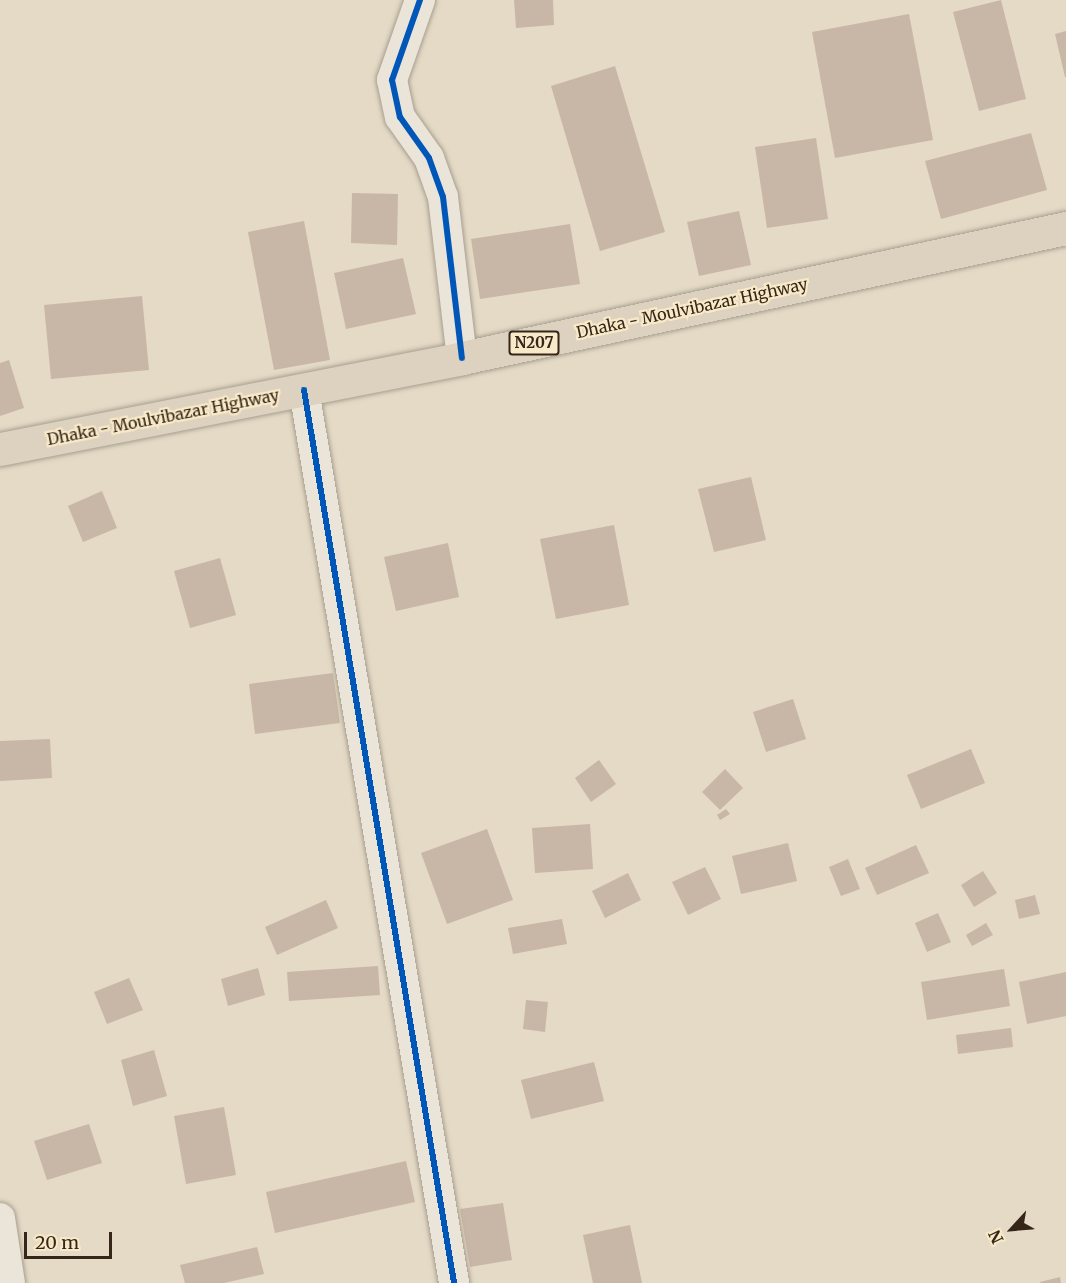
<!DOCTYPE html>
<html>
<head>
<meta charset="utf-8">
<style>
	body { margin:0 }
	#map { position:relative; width:1066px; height:1283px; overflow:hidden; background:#e4dac5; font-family:Merriweather,serif }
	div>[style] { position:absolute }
	.building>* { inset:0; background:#c8b7a6 }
	.roads { filter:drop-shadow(0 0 2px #a89e90) drop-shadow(0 0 2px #a89e90) }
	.minor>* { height:30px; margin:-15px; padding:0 15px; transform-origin:15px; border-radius:15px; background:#ebe4d8 }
	.trunk>* { height:33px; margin:-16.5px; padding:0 16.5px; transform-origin:16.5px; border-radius:16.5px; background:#ddd2bf }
	.cycleway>* { height:6px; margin:-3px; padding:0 3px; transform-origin:3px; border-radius:3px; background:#0057b8 }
	span { translate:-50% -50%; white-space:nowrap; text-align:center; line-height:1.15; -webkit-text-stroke:4.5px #f8e9c8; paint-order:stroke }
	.shield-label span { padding:2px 4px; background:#f8e9c8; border:2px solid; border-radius:4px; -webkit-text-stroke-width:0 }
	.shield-label { font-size:15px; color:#352619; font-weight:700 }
	.street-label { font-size:16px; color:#352619 }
	.north { position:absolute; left:982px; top:1199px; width:60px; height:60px; -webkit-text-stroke:4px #f8e9c8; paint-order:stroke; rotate:244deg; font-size:16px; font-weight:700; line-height:24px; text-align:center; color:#352619 }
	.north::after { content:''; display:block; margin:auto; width:21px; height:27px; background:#352619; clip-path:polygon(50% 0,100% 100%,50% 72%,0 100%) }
	.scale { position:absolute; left:24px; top:1232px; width:88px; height:27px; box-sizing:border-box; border:3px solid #352619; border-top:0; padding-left:8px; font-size:18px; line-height:21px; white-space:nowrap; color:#352619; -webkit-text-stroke:4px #f8e9c8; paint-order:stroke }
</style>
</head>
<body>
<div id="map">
	<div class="building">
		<i style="clip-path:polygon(514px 0,553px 0,554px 25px,516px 28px)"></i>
		<i style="clip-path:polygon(1001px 0,1026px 99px,979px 111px,953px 12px)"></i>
		<i style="clip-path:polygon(909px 14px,933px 140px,835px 158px,812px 32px)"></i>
		<i style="clip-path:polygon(1066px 31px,1066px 77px,1065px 77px,1055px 34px)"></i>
		<i style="clip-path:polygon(615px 66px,665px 232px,600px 251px,551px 86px)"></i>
		<i style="clip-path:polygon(1031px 133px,1047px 190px,941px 219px,925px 161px)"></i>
		<i style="clip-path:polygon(816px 138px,828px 219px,767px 228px,755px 147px)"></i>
		<i style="clip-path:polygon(352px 193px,398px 194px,397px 245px,351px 243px)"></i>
		<i style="clip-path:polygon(739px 211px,751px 265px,699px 276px,687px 222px)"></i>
		<i style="clip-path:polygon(304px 221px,330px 360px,274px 370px,248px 232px)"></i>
		<i style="clip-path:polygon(570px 224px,580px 284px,480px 299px,471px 239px)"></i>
		<i style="clip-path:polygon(403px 258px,416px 314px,346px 329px,334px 273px)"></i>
		<i style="clip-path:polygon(142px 296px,149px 370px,51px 379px,44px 305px)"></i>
		<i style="clip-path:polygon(9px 360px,24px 408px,0 416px,0 363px)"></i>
		<i style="clip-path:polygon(751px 477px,766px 540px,714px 552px,698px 489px)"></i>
		<i style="clip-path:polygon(102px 491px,117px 528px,83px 542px,68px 506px)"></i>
		<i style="clip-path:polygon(614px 525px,629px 605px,556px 619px,540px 539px)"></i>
		<i style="clip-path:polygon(448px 543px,459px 597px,396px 611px,384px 557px)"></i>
		<i style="clip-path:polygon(220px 558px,236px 615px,190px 628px,174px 571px)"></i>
		<i style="clip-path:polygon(333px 673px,340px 723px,255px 734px,249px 684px)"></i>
		<i style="clip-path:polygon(793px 699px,806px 739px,766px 752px,753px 712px)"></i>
		<i style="clip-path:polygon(50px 739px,52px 778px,0 781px,0 741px)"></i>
		<i style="clip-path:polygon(971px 749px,985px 783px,921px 809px,907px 775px)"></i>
		<i style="clip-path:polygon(599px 760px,616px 784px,591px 802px,575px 778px)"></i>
		<i style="clip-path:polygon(725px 769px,743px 788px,720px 810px,702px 792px)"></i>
		<i style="clip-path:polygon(726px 809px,730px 814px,720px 820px,717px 815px)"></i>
		<i style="clip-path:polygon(590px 824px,593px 869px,535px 873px,532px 828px)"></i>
		<i style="clip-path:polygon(487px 829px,513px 900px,447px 924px,421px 853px)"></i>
		<i style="clip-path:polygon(788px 843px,797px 881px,741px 894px,732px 856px)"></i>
		<i style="clip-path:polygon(916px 845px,929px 873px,877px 895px,865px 868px)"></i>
		<i style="clip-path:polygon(848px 859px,860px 889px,841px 896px,829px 867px)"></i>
		<i style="clip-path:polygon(705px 867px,721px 899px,688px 915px,672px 882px)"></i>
		<i style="clip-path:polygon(983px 871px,997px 893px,974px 907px,961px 885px)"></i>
		<i style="clip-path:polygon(628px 873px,641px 900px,605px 918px,592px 891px)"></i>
		<i style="clip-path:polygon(1035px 895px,1040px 914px,1019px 919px,1015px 900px)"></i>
		<i style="clip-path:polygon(326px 900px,338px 928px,277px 955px,265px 927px)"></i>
		<i style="clip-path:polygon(938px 913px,951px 942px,927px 952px,915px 923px)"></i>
		<i style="clip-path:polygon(562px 919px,567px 944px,513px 954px,508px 928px)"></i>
		<i style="clip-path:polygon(986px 923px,993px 935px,972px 946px,966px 935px)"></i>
		<i style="clip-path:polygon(378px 966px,380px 995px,289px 1001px,287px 972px)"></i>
		<i style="clip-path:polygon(258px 968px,265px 995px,228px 1006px,221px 979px)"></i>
		<i style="clip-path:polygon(1004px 969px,1010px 1006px,927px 1020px,921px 982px)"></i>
		<i style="clip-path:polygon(1066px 972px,1066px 1016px,1027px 1024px,1019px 982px)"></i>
		<i style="clip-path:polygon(129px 978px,143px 1010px,107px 1024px,94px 992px)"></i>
		<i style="clip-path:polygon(526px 1000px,548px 1002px,545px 1032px,523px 1029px)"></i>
		<i style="clip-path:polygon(1011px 1028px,1013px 1047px,958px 1054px,956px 1035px)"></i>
		<i style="clip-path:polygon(154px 1050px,167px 1096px,133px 1106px,121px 1060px)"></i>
		<i style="clip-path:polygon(594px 1062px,604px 1101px,531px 1119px,521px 1080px)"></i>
		<i style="clip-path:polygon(224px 1107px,236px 1175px,186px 1184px,174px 1116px)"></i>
		<i style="clip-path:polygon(89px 1124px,102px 1163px,47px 1180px,34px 1141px)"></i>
		<i style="clip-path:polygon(406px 1161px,415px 1202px,275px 1233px,266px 1192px)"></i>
		<i style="clip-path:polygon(503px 1203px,512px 1260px,470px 1267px,460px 1209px)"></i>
		<i style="clip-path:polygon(630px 1225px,642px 1283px,593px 1283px,583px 1235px)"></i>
		<i style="clip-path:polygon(257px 1247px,264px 1274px,224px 1283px,185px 1283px,180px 1265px)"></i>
		<i style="clip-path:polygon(1060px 1277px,1061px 1283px,1040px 1283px,1040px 1282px)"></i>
	</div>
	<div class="roads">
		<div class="minor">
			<i style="left:420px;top:0;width:85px;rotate:109.3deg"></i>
			<i style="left:392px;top:80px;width:38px;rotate:78deg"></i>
			<i style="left:400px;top:117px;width:50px;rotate:54.7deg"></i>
			<i style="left:429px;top:158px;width:41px;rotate:70.3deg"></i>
			<i style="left:443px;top:197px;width:162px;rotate:83.3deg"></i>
			<i style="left:304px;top:390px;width:906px;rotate:80.46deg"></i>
			<i style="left:0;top:1218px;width:66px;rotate:81.3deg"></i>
		</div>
		<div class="trunk">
			<i style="left:0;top:449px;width:471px;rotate:-11.1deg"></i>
			<i style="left:462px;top:358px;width:618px;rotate:-12.15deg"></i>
		</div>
	</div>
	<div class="cycleway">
		<i style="left:420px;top:0;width:85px;rotate:109.3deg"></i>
		<i style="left:392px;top:80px;width:38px;rotate:78deg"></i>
		<i style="left:400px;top:117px;width:50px;rotate:54.7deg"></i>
		<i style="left:429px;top:158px;width:41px;rotate:70.3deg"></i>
		<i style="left:443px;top:197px;width:162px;rotate:83.3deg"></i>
		<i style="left:304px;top:390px;width:906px;rotate:80.46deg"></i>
	</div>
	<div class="shield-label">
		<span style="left:534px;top:343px">N207</span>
	</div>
	<div class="street-label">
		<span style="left:692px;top:308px;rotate:-12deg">Dhaka - Moulvibazar Highway</span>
		<span style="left:163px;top:417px;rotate:-11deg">Dhaka - Moulvibazar Highway</span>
	</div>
	<div class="north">N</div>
	<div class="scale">20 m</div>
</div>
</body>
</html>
